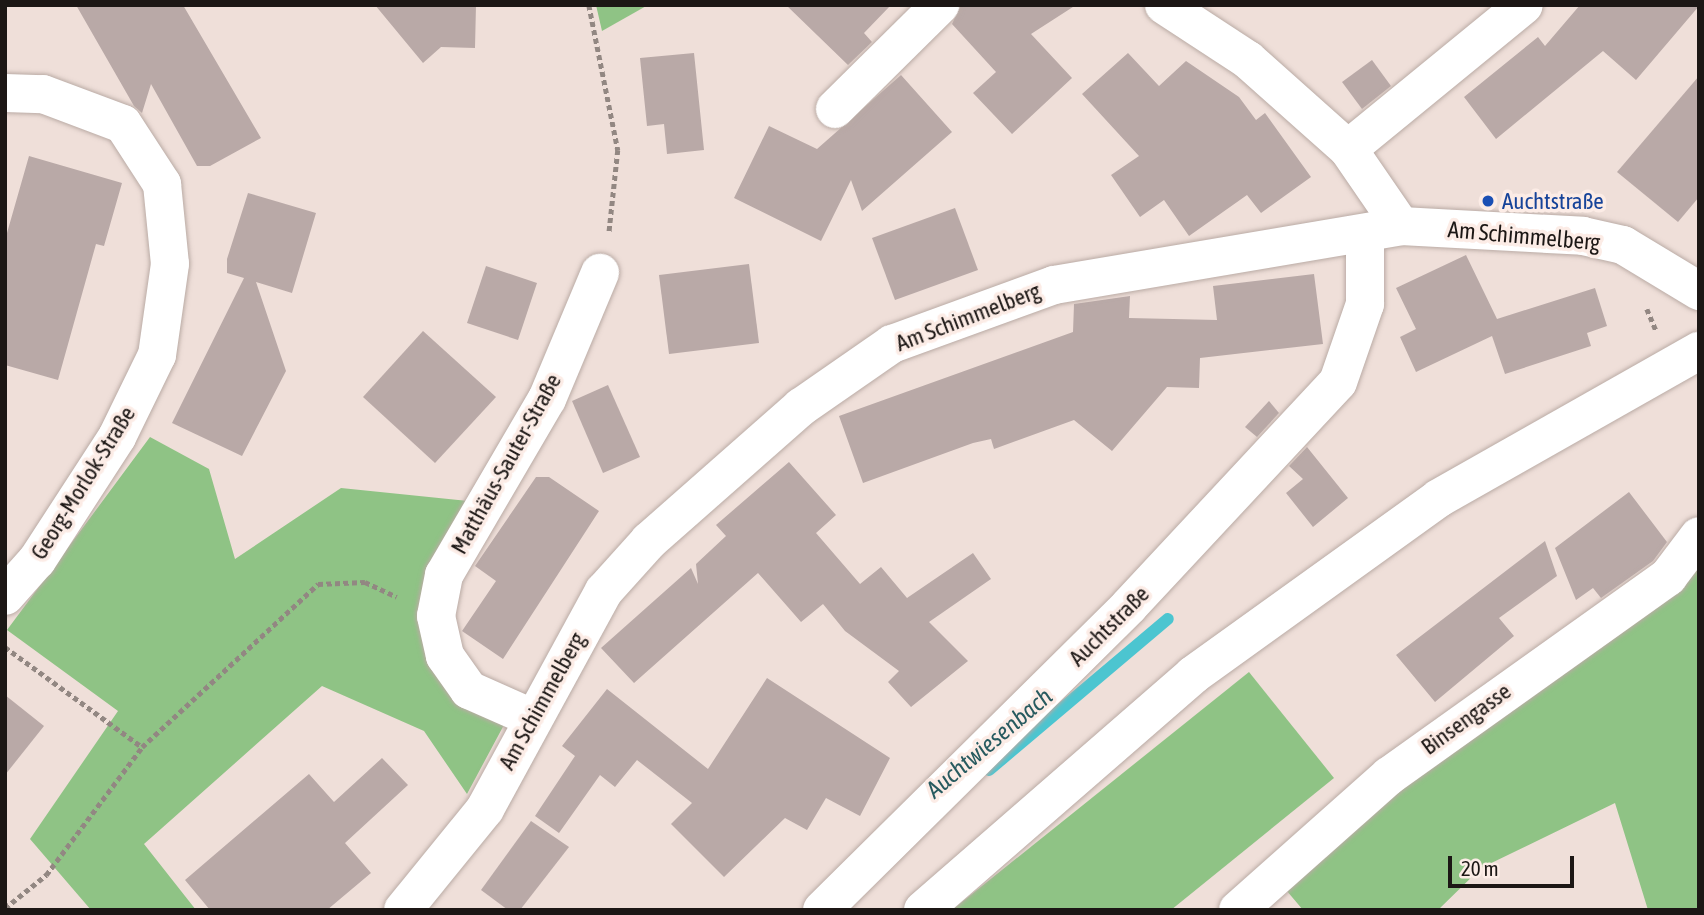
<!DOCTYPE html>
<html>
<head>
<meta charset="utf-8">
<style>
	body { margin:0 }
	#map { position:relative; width:1704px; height:915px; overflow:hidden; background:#efdfd9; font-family:"Asap Condensed",sans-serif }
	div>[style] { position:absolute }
	.green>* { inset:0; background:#8fc385 }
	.stream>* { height:12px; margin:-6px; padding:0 6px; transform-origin:6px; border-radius:6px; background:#4cc5d0 }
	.building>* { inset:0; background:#b9a9a7 }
	.path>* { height:4.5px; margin-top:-2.25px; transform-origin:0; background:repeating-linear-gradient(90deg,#928782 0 5px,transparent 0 8.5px) }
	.roads { filter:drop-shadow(0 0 2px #baaba5) drop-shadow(0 0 2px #baaba5) }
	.minor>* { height:38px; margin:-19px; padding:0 19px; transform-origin:19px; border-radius:19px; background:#fff }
	.dots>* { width:19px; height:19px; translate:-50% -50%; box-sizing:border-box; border:4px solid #fcece6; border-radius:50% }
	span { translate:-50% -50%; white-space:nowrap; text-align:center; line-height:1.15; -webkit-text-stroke:7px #fcece6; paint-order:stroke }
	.transit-label { font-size:23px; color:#164399 }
	.left { translate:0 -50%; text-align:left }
	.street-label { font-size:23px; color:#1c1715 }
	.water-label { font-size:24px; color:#275a5f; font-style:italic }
	.frame { position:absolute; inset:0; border:7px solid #1c1715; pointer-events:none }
	.scale { position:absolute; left:1448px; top:856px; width:126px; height:32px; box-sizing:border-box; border:4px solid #1c1715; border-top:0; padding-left:9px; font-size:21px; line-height:24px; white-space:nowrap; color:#1c1715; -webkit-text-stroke:5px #fcece6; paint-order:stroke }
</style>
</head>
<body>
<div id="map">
	<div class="green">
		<i style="clip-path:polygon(596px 5px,648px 5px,602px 31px)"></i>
		<i style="clip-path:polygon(150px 437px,209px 469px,235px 559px,341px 488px,468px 501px,422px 624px,505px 723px,467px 794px,424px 731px,322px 686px,144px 844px,196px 910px,91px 910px,30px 839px,118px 711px,7px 630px)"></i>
		<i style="clip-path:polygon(1699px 567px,1699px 910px,1648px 910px,1615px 803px,1481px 868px,1438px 910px,1303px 910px,1281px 884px,1400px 775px)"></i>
		<i style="clip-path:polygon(1249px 672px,1334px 778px,1171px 910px,952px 910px)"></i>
	</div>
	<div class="stream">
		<i style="left:989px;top:770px;width:234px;rotate:-40.2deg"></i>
	</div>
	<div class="building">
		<i style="clip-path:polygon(76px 5px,183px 5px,261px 138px,210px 166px,197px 166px,151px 84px,142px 113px,134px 106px)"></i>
		<i style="clip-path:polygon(375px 5px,476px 5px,475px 48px,441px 47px,423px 63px)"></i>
		<i style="clip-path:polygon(786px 5px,891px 5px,864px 33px,872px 42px,848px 65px)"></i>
		<i style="clip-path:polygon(961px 5px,1076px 5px,1031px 34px,1072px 78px,1012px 134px,973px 93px,996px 72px,952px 24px)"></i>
		<i style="clip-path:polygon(1580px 5px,1699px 6px,1636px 80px,1603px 51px,1496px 139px,1464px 97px,1538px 37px,1545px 46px)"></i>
		<i style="clip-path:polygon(694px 53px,704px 150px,667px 154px,664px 124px,647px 126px,640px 58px)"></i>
		<i style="clip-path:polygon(1128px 53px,1159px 86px,1186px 61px,1239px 97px,1256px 120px,1265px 113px,1311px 177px,1261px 213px,1247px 195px,1189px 236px,1164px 200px,1140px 217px,1111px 175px,1139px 156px,1082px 94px)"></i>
		<i style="clip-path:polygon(1372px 60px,1391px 86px,1362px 109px,1342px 82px)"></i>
		<i style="clip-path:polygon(901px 75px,952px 132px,862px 211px,851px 180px,821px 241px,734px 198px,769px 126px,817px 149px)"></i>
		<i style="clip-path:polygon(1699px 76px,1699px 197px,1678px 222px,1617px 172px)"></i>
		<i style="clip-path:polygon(29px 156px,122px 183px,104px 246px,96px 244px,58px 380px,5px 365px,5px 240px)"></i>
		<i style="clip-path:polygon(248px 193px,316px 213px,292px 293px,256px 282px,286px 371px,242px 456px,172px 423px,244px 278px,227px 273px,227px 259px)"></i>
		<i style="clip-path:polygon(955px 208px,978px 270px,895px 300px,872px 238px)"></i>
		<i style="clip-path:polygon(1466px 255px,1497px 319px,1595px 288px,1607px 326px,1587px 333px,1591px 346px,1505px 374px,1492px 336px,1416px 372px,1400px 337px,1416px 329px,1396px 288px)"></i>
		<i style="clip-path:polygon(749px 264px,759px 343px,669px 354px,659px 275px)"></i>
		<i style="clip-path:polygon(486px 266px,537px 283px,518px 340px,467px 323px)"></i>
		<i style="clip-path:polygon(1314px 274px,1323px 344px,1200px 358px,1199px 388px,1167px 387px,1112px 451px,1074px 420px,994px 449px,991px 439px,973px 443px,863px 483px,839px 416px,1073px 332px,1074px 304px,1130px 296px,1129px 318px,1217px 320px,1213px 286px)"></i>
		<i style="clip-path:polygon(423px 331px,496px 397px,435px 463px,363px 397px)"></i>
		<i style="clip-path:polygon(608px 385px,640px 457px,603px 473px,572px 401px)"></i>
		<i style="clip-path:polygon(1269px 401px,1279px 413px,1257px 437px,1245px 427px)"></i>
		<i style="clip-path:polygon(1307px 447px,1348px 498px,1313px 527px,1286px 493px,1303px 479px,1289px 466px)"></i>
		<i style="clip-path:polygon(789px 462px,836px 515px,816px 533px,860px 584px,881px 567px,907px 598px,973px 553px,991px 579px,929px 622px,968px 661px,911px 707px,888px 682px,899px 671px,845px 631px,823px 604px,801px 622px,758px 573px,634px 683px,601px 648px,691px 568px,698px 584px,696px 564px,726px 536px,716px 525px)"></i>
		<i style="clip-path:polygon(536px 477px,549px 477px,599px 511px,503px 659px,462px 631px,496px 581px,475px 566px)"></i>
		<i style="clip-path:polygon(1629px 492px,1667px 542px,1653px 561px,1601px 598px,1593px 588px,1576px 600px,1555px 548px)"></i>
		<i style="clip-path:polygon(1545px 541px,1557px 576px,1499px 618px,1514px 636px,1435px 702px,1396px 655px)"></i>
		<i style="clip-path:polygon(767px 678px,890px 758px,860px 816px,826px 798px,807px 830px,785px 818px,724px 877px,671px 824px,692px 803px,637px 760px,615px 787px,600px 775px,559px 833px,535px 816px,575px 756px,562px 746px,607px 689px,708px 769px)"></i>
		<i style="clip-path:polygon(5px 695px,44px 726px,5px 775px)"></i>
		<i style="clip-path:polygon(382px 758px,408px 785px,345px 843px,371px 873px,327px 910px,210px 910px,185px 880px,309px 774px,334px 802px)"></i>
		<i style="clip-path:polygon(531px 821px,569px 847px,520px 910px,508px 910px,481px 890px)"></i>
	</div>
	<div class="path">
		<i style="left:589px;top:5px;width:148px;rotate:78.7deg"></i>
		<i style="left:618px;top:150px;width:84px;rotate:96.1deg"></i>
		<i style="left:1647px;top:309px;width:23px;rotate:67deg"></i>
		<i style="left:5px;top:647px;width:170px;rotate:36.1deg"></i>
		<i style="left:5px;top:908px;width:53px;rotate:-38.8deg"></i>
		<i style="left:46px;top:875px;width:160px;rotate:-53.1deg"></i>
		<i style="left:142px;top:747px;width:240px;rotate:-42.8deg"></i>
		<i style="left:318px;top:584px;width:47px;rotate:-2.4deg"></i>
		<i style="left:365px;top:582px;width:35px;rotate:25deg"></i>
	</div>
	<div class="roads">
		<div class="minor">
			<i style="left:1164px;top:5px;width:100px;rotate:33.2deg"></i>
			<i style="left:1248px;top:60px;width:134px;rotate:41.7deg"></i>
			<i style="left:1348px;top:149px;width:93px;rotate:55.5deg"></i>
			<i style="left:5px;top:93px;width:38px;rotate:2deg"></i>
			<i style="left:43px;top:94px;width:85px;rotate:20.6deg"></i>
			<i style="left:123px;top:124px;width:72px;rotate:57deg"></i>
			<i style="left:162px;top:184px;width:80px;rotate:84.3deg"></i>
			<i style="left:170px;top:264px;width:92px;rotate:98.1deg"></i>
			<i style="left:157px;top:355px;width:91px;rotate:116deg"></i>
			<i style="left:117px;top:437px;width:147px;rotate:123deg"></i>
			<i style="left:37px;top:560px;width:48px;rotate:131.6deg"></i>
			<i style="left:835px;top:109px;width:148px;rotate:-44.7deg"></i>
			<i style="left:1348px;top:149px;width:227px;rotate:-39.3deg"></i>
			<i style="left:530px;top:717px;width:67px;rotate:-156.1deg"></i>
			<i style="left:469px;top:690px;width:42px;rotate:-125.2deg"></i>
			<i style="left:445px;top:656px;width:41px;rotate:-102.7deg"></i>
			<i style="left:436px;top:616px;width:42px;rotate:-79deg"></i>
			<i style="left:444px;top:575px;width:204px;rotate:-59.7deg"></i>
			<i style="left:547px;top:399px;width:137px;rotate:-67.2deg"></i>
			<i style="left:403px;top:910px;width:130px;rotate:-50.9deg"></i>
			<i style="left:485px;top:809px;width:248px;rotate:-61.4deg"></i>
			<i style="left:604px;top:591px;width:67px;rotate:-48deg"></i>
			<i style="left:649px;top:541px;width:203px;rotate:-41.4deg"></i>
			<i style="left:801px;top:407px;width:111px;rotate:-34.7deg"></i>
			<i style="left:892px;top:344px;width:172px;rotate:-20deg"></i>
			<i style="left:1054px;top:285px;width:352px;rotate:-9.6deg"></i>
			<i style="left:1401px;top:226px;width:182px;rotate:3.1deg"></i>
			<i style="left:1583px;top:236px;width:41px;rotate:12.7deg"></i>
			<i style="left:1623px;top:245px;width:89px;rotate:31.2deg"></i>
			<i style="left:822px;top:910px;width:432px;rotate:-44.7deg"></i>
			<i style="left:1129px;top:606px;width:306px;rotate:-47deg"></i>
			<i style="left:1338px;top:382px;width:83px;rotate:-70.9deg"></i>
			<i style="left:1365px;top:304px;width:71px;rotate:-90deg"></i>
			<i style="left:923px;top:910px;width:358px;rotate:-41deg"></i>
			<i style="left:1193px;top:675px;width:303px;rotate:-35.7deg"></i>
			<i style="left:1439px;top:498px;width:299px;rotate:-29.5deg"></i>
			<i style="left:1238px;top:910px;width:202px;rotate:-41.6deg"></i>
			<i style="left:1389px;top:776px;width:343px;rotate:-35.5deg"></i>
			<i style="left:1668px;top:577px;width:51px;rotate:-52.9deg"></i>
		</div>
	</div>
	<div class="dots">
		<i style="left:1488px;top:201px;background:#1a4fb4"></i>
	</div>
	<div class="transit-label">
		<span class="left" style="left:1502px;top:201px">Auchtstraße</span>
	</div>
	<div class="street-label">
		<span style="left:1524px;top:236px;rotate:5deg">Am Schimmelberg</span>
		<span style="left:968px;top:317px;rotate:-21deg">Am Schimmelberg</span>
		<span style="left:506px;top:464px;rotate:-61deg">Matthäus-Sauter-Straße</span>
		<span style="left:83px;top:483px;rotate:-58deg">Georg-Morlok-Straße</span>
		<span style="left:1109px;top:626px;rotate:-45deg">Auchtstraße</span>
		<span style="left:542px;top:701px;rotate:-61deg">Am Schimmelberg</span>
		<span style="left:1466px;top:719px;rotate:-36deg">Binsengasse</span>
	</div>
	<div class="water-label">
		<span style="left:989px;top:743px;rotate:-40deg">Auchtwiesenbach</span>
	</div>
	<div class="frame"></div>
	<div class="scale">20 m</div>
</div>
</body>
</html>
